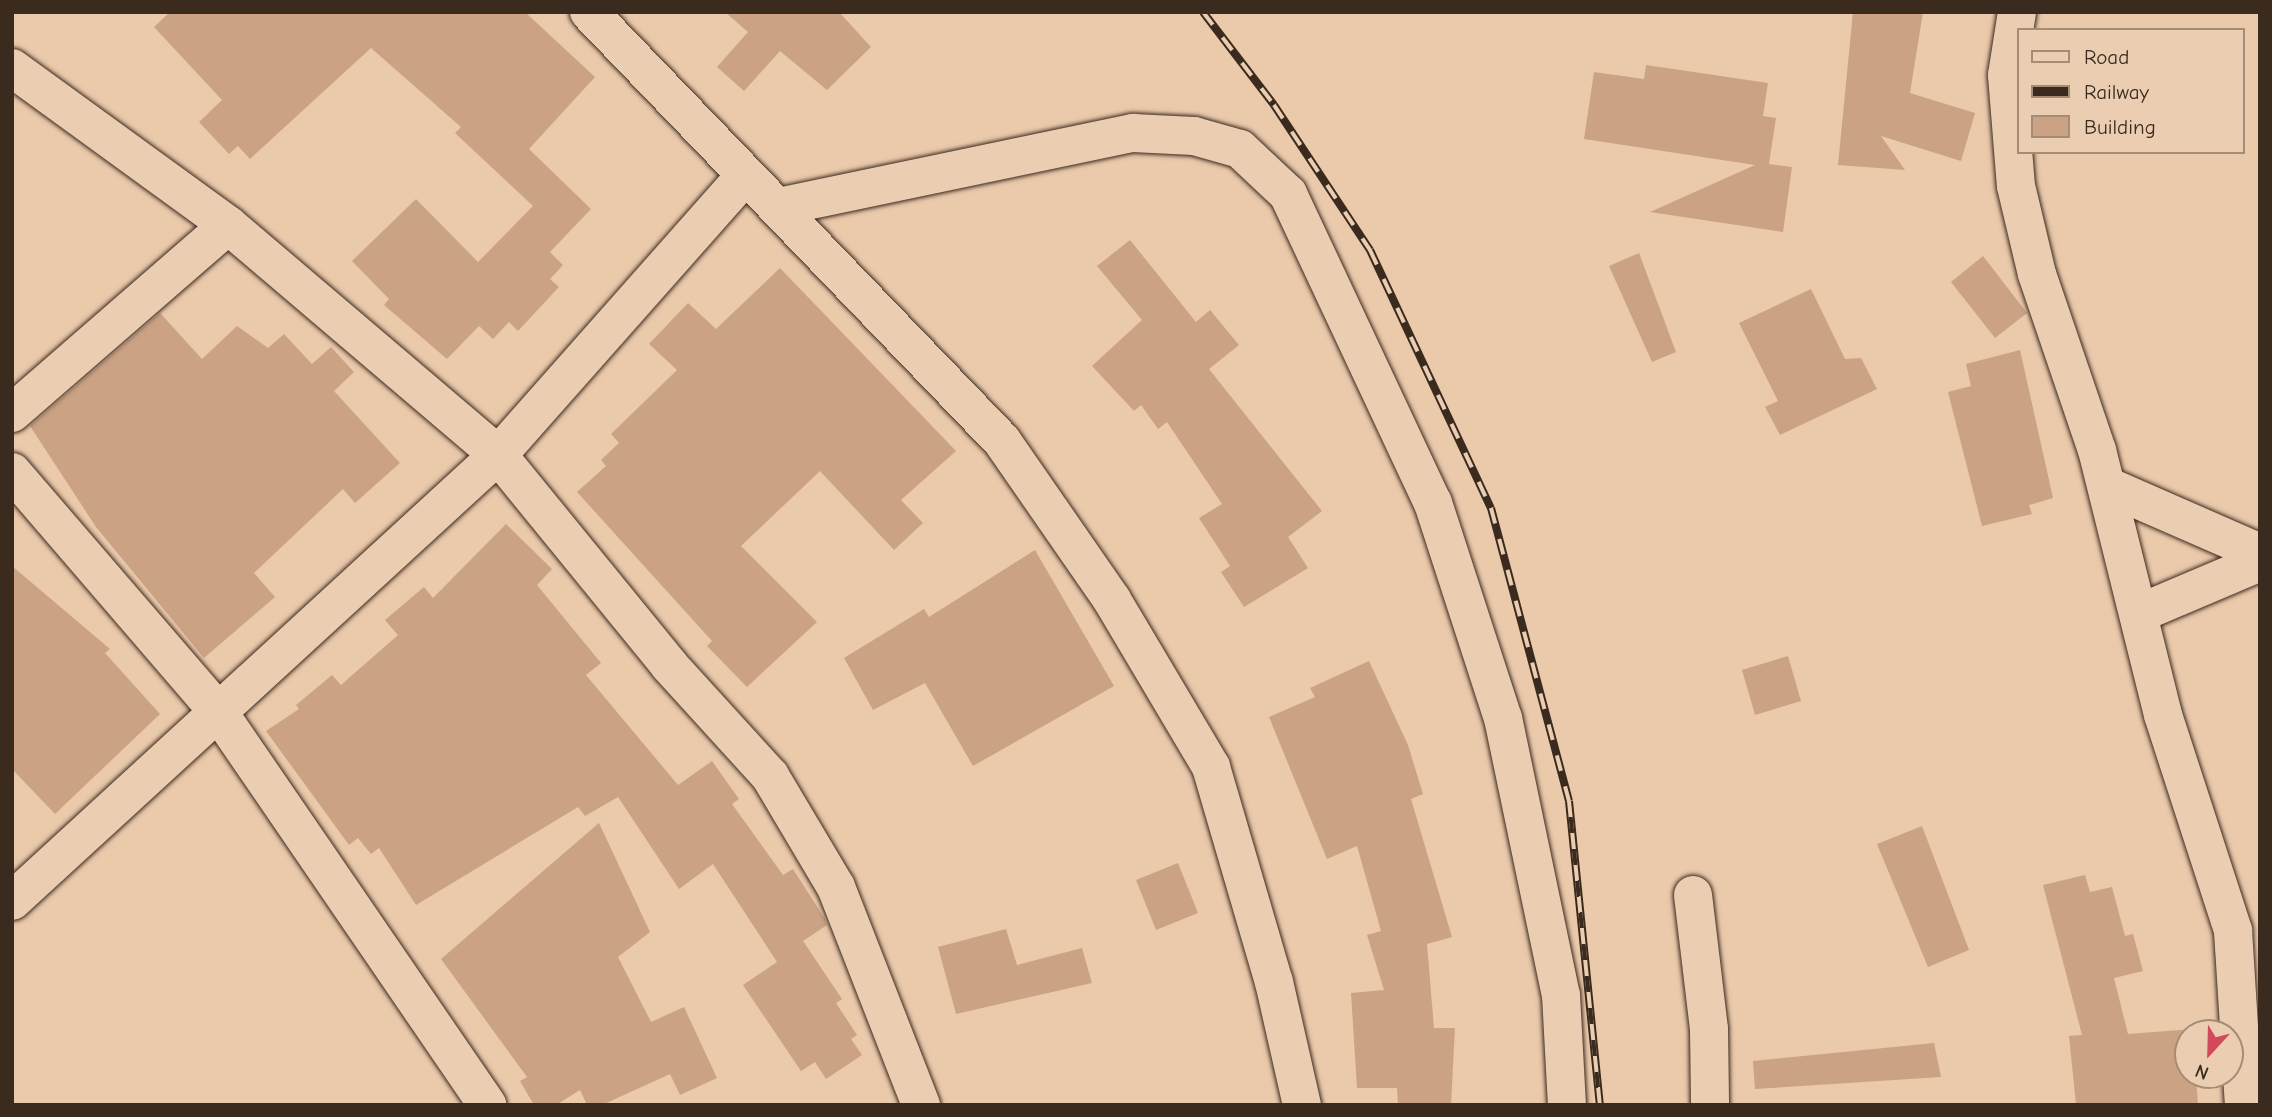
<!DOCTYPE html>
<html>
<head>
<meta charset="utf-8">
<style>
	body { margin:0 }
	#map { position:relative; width:2272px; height:1117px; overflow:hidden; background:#ebc9ab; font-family:"Comic Neue",sans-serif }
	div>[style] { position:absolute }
	.building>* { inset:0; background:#cba284 }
	.roads { filter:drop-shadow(0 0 2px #3b2a1e) drop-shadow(0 0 2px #3b2a1e) }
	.minor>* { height:38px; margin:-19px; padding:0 19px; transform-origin:19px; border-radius:19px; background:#ebceb2 }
	.rail>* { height:8px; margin-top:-4px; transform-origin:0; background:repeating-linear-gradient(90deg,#ebceb2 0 16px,#3b2a1e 0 32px); box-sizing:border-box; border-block:2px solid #3b2a1e }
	span { translate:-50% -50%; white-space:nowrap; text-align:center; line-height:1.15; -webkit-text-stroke:6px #ebceb2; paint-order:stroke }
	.frame { position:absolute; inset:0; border:14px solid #3b2a1e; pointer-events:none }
	.legend { position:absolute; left:2017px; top:28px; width:228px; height:126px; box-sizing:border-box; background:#ebceb2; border:2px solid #a58c77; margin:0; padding:9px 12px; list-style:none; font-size:21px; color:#3b2a1e }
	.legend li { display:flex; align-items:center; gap:14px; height:35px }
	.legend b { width:35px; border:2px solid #a58c77 }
	.north { position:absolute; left:2174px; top:1019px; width:70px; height:70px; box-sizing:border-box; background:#ebceb2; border:2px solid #a58c77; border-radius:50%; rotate:202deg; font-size:19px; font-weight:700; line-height:28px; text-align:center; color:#3b2a1e }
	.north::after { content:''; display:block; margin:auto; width:24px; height:32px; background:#d1495b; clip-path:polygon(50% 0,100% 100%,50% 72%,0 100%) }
</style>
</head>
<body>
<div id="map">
	<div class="building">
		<i style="clip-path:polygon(170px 12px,525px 12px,595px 77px,529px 149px,591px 209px,550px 252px,563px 265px,550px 279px,559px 287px,518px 331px,509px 322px,493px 339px,479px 326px,447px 359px,384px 305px,389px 299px,352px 261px,416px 199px,478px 262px,533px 206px,455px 133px,461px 127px,371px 48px,250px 159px,238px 146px,229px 154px,199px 122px,222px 100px,154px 27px)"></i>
		<i style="clip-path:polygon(725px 12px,839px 12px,871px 47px,827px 90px,780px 51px,744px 91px,717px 67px,748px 32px)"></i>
		<i style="clip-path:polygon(1853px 12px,1923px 12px,1910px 93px,1975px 113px,1961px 161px,1881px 136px,1905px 170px,1838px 165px)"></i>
		<i style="clip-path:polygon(1646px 65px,1768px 83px,1763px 116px,1776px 118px,1769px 164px,1792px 167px,1783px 232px,1650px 212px,1755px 165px,1584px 139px,1594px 72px,1644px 79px)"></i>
		<i style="clip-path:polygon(1130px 240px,1196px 322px,1210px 310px,1239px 345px,1209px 369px,1322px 511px,1288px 537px,1308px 568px,1244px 607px,1221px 572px,1230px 566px,1199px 518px,1222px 504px,1167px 422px,1158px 429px,1141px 405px,1134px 411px,1092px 366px,1142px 320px,1097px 266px)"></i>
		<i style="clip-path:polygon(1639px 253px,1676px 352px,1652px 362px,1609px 266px)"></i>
		<i style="clip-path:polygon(1983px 256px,2027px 313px,1995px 338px,1951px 282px)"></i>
		<i style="clip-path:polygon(780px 268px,956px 451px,901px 500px,923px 523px,894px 550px,820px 471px,741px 546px,817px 622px,747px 687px,707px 646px,712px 641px,577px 492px,606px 466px,601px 460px,619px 443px,611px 434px,677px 370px,649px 344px,688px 303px,716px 329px)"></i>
		<i style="clip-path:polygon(1811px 289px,1845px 359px,1861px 358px,1877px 389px,1780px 435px,1765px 407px,1778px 401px,1739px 323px)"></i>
		<i style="clip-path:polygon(160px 313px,202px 359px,237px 326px,268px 348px,284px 334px,312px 364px,331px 347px,354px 372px,334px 391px,400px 463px,355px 503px,343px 489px,254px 573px,275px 597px,204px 658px,96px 527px,30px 426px)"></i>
		<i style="clip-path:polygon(2020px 350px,2053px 498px,2029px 505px,2032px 514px,1982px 526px,1948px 392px,1971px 386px,1966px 364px)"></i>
		<i style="clip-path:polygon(506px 524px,552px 569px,537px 585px,601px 663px,586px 675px,678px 785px,712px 761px,739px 799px,732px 804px,783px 875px,793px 869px,825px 919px,827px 925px,803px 941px,842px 999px,836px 1003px,857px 1035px,851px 1039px,862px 1055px,826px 1079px,815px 1062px,801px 1071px,743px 985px,777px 962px,713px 864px,679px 889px,618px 797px,585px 816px,578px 807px,416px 905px,379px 848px,371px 854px,358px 838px,349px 845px,266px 731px,299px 709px,296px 705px,332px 675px,341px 685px,398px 635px,385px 620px,424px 587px,433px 598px)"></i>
		<i style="clip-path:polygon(1035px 550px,1114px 686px,973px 766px,925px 683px,873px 710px,844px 658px,924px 609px,929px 617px)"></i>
		<i style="clip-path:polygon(12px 566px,110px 649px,105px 653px,160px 714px,55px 814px,12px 769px)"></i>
		<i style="clip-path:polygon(1788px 656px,1801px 701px,1755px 715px,1742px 670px)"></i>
		<i style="clip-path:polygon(1369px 661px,1408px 745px,1423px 794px,1411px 799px,1452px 937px,1427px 944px,1434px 1028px,1455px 1028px,1451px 1105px,1398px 1105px,1397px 1088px,1357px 1088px,1351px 993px,1384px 990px,1367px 935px,1381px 931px,1357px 846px,1327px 859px,1269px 717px,1315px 697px,1310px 688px)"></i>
		<i style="clip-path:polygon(599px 823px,650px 932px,618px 957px,651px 1022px,684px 1007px,717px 1078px,680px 1095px,670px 1074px,602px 1105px,587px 1105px,580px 1090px,556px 1105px,534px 1105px,520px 1081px,527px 1077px,441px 959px)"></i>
		<i style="clip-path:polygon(1922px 826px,1969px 950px,1928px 967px,1877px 844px)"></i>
		<i style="clip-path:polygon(1178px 863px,1198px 913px,1156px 930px,1136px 880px)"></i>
		<i style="clip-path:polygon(2085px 875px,2090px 892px,2112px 887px,2125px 936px,2133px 934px,2143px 971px,2114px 978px,2128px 1034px,2193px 1029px,2188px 1033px,2188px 1075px,2196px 1075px,2198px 1105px,2076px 1105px,2069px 1036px,2082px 1035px,2043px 885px)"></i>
		<i style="clip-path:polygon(1006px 929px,1017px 965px,1082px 948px,1092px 983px,956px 1014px,938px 947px)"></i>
		<i style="clip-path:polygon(1934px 1043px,1941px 1077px,1755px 1089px,1753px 1061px)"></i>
	</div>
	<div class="roads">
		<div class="minor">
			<i style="left:589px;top:12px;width:595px;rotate:46.09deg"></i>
			<i style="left:1002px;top:441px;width:193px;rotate:55.3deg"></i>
			<i style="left:1112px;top:600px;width:194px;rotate:59.3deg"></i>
			<i style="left:1211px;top:767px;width:224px;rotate:73.7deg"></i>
			<i style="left:1274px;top:982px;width:126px;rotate:77.2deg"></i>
			<i style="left:2017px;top:12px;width:64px;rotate:99deg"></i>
			<i style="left:2007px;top:75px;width:111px;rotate:85.4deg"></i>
			<i style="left:2016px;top:186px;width:90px;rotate:76.6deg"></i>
			<i style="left:2037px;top:274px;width:186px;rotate:71.2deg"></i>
			<i style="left:2097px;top:450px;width:273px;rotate:76deg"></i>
			<i style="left:2163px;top:715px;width:227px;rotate:72deg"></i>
			<i style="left:2233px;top:931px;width:174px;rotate:86.4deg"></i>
			<i style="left:12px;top:68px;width:267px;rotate:36deg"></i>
			<i style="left:228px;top:225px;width:355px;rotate:40.4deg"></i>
			<i style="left:498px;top:455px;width:271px;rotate:50.8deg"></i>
			<i style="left:669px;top:665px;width:150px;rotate:47.7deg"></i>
			<i style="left:770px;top:776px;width:129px;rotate:59.3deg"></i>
			<i style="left:836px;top:887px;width:234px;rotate:68.7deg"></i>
			<i style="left:778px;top:207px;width:363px;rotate:-11.8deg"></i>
			<i style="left:1133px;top:133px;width:61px;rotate:2.8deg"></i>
			<i style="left:1194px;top:136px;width:48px;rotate:15.8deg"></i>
			<i style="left:1240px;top:149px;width:66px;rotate:43.2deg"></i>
			<i style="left:1288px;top:194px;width:341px;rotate:64.9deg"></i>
			<i style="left:1433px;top:503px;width:226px;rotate:72deg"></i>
			<i style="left:1503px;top:718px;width:283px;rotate:78.2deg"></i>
			<i style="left:1561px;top:995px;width:110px;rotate:86.9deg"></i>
			<i style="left:12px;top:413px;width:286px;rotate:-41deg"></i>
			<i style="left:12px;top:472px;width:318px;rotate:49.3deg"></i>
			<i style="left:219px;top:713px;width:475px;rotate:55.6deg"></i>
			<i style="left:2107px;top:486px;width:167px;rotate:23.6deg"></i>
			<i style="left:2140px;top:613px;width:130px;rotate:-23deg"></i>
			<i style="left:1693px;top:895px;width:135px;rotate:83.2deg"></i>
			<i style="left:1709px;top:1029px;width:76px;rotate:89.2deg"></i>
			<i style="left:12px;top:901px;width:660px;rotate:-42.54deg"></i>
			<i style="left:498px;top:455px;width:370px;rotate:-48.5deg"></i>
		</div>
	</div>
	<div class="rail">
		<i style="left:1203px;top:12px;width:117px;rotate:52.6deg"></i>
		<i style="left:1274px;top:105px;width:174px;rotate:56.5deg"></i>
		<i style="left:1370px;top:250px;width:285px;rotate:64.9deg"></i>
		<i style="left:1491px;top:508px;width:303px;rotate:75.1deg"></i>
		<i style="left:1569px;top:801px;width:306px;rotate:84.2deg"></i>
	</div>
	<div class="frame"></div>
	<ul class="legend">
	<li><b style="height:9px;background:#ebceb2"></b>Road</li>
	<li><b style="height:9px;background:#3b2a1e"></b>Railway</li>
	<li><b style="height:19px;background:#cba284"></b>Building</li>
	</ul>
	<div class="north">N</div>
</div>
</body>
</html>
